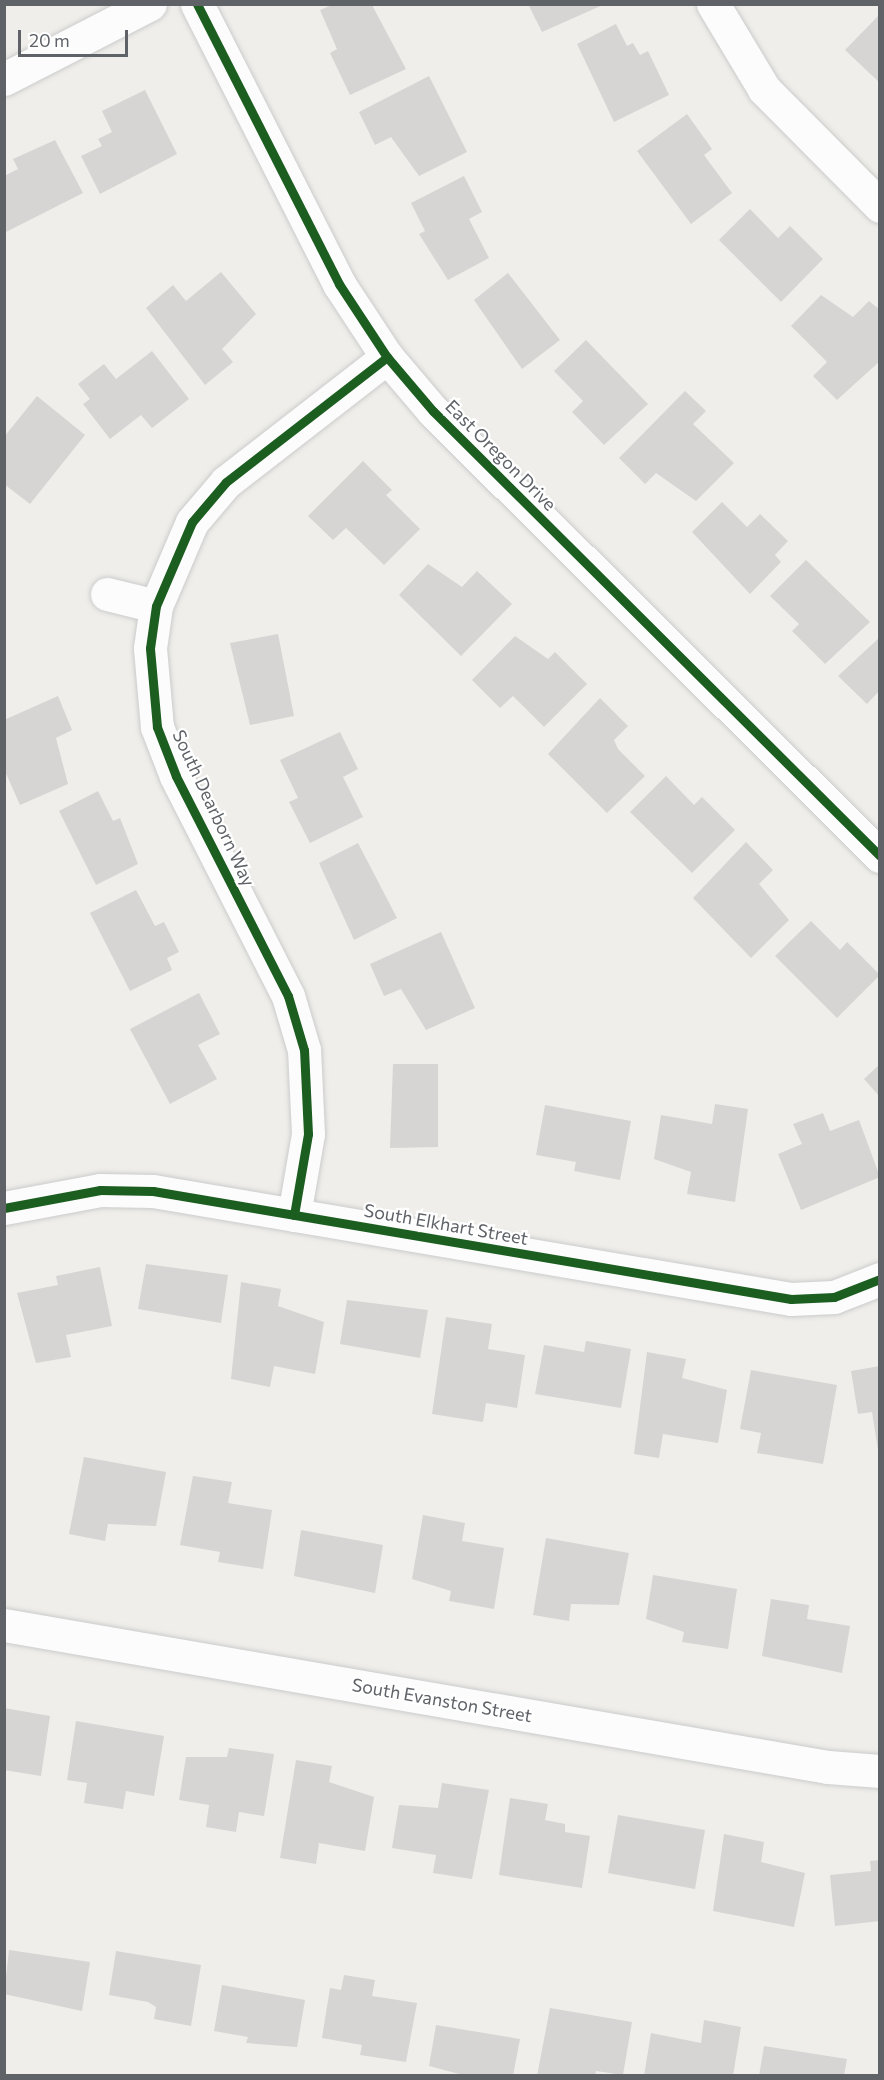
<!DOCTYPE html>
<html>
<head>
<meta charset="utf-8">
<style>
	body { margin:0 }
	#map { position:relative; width:884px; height:2080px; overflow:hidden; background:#efeeea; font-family:Commissioner,sans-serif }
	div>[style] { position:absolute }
	.building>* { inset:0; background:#d6d5d3 }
	.roads { filter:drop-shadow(0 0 2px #cbcccc) drop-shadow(0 0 2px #cbcccc) }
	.street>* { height:33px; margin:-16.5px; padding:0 16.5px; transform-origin:16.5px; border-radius:16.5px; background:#fdfcfc }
	.cycleway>* { height:9px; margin:-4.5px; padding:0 4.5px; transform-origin:4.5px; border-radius:4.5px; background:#1b5e20 }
	span { translate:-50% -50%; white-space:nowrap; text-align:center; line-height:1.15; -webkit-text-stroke:4.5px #fff; paint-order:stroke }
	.street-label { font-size:18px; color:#5f6368 }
	.frame { position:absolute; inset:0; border:6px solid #5f6368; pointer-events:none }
	.scale { position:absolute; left:18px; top:30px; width:110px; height:27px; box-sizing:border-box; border:3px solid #5f6368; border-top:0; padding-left:8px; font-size:18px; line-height:21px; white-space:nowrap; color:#5f6368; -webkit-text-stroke:4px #fff; paint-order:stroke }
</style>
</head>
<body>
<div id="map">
	<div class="building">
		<i style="clip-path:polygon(528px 4px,605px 4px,542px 32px)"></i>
		<i style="clip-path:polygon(332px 5px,372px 5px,406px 69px,350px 95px,330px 53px,337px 49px,320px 10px)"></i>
		<i style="clip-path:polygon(880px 14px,880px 83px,845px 50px)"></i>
		<i style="clip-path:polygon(616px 24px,627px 46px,633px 43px,640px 55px,648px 51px,669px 95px,614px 122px,577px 44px)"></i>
		<i style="clip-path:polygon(429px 76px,467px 152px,419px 176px,391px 137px,375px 145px,359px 112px)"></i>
		<i style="clip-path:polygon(145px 90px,177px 154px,100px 194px,81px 156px,102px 146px,98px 139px,112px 132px,102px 111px)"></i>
		<i style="clip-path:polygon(687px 114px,712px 149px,704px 155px,732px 193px,691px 224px,637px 151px)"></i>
		<i style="clip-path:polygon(55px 140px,83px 193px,4px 233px,4px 176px,18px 169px,13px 159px)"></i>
		<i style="clip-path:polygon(464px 176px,482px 212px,469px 219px,489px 258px,448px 280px,419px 234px,425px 231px,411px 203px)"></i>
		<i style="clip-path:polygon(750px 209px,778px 238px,790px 226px,823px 259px,781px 302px,719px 240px)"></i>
		<i style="clip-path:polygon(221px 272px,256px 314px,222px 349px,233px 362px,205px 385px,146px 308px,173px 285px,186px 301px)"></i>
		<i style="clip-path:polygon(508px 273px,560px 340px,522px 369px,474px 300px)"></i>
		<i style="clip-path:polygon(821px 295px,853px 317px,869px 301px,880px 310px,880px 361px,837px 400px,813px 376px,827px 362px,791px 326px)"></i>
		<i style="clip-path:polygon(586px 340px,648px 404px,604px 445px,572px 412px,583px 401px,554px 371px)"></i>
		<i style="clip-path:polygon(152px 351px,189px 399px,152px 428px,141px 415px,110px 439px,83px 404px,90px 399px,78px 384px,104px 364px,116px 379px)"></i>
		<i style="clip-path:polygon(685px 391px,706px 411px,693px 424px,734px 463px,696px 501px,656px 473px,645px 484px,619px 458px)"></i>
		<i style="clip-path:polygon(37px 396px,85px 435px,30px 504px,4px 484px,4px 437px)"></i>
		<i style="clip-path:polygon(363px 461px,392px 490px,386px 495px,420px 529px,384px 565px,346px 528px,333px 540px,308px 516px)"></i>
		<i style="clip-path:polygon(722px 502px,747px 527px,760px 514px,788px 541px,775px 555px,781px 562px,750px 594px,692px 532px)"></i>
		<i style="clip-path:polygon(806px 560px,870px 622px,825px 664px,792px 631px,799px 624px,770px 596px)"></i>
		<i style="clip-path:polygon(428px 564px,462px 587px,477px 571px,512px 604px,461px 656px,399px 595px)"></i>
		<i style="clip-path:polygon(278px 634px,294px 716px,250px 725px,230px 643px)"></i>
		<i style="clip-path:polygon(515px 636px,548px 659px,555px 652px,587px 684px,544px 727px,513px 696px,500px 708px,472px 680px)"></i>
		<i style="clip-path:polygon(880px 637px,880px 690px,867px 704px,838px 676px)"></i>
		<i style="clip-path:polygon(58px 696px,72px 730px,56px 738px,68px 784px,20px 805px,4px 769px,4px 720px)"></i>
		<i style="clip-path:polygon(600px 698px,628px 726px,614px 740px,618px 749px,645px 776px,607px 813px,548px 754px)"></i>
		<i style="clip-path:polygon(340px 732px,358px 769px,343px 777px,363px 817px,310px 843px,289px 802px,298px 798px,280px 760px)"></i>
		<i style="clip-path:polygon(666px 776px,694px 805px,702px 797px,735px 830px,692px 873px,630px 812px)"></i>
		<i style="clip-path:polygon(98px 791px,113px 821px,120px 818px,138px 864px,96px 885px,59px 811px)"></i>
		<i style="clip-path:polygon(746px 842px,773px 870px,759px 884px,789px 920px,751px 958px,693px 898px)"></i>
		<i style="clip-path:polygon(358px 843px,397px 918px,354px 940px,319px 863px)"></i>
		<i style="clip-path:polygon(136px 890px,155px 926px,164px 922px,179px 952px,167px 958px,172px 970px,130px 991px,90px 913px)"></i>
		<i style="clip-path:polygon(811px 921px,840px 950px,847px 942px,880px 975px,837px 1018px,775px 956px)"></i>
		<i style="clip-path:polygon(441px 932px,475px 1008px,426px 1030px,401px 989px,384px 996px,370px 964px)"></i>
		<i style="clip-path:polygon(199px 993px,220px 1034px,198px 1045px,217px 1079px,170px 1104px,130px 1029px)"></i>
		<i style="clip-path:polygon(393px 1064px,438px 1064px,438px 1147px,390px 1148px)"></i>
		<i style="clip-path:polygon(880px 1064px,880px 1097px,864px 1079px)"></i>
		<i style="clip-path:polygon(715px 1104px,748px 1109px,735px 1202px,687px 1194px,691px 1172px,654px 1159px,661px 1115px,712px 1124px)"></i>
		<i style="clip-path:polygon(545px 1105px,631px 1121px,620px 1180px,574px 1171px,576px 1162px,536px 1155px)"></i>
		<i style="clip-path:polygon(823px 1113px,830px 1131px,859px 1120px,880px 1177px,801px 1210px,778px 1154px,802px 1144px,793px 1124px)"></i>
		<i style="clip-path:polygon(146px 1264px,228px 1275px,221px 1323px,138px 1309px)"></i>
		<i style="clip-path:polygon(100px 1267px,112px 1326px,66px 1335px,71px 1357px,36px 1363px,17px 1293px,58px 1285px,56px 1276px)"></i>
		<i style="clip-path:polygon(241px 1282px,281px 1289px,278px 1306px,324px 1322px,315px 1374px,274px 1366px,270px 1387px,231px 1379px)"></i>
		<i style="clip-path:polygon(347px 1300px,428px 1310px,420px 1358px,340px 1344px)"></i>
		<i style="clip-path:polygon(446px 1317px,492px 1324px,488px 1349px,525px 1355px,517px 1408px,486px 1403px,483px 1422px,432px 1414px)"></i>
		<i style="clip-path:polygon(586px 1341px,631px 1349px,621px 1408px,535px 1394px,544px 1345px,584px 1352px)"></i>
		<i style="clip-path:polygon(647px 1352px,686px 1359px,682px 1378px,727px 1390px,718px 1443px,663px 1434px,659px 1458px,634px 1454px)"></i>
		<i style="clip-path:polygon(880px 1366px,880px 1450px,878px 1450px,872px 1412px,858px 1414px,851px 1371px)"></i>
		<i style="clip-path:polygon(751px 1370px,837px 1385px,823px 1464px,757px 1453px,761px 1433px,740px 1429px)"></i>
		<i style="clip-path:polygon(84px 1457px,166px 1472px,156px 1526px,108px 1524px,105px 1541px,69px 1534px)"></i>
		<i style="clip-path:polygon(193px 1476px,232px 1482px,228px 1503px,272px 1510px,263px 1569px,218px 1562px,220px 1552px,180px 1545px)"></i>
		<i style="clip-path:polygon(423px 1515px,465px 1523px,462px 1541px,504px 1548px,494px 1609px,449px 1601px,451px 1591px,412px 1579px)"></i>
		<i style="clip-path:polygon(301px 1530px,383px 1545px,375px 1593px,294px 1576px)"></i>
		<i style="clip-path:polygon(546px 1538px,629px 1553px,619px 1605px,571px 1604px,569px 1621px,533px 1615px)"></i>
		<i style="clip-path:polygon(653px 1575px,737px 1589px,728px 1649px,682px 1642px,684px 1632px,646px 1619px)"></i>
		<i style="clip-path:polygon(771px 1599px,809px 1605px,807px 1619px,850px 1626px,842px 1673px,762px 1656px)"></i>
		<i style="clip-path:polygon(4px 1708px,50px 1716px,41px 1776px,4px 1770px)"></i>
		<i style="clip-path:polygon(76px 1721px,164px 1736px,154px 1796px,126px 1791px,123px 1809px,84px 1803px,87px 1783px,67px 1780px)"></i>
		<i style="clip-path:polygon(229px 1748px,274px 1754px,264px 1816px,239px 1812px,236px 1832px,206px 1827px,209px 1805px,179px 1800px,186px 1757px,227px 1757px)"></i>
		<i style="clip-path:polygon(296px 1760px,332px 1766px,329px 1782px,374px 1797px,365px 1851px,319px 1843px,316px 1864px,280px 1858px)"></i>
		<i style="clip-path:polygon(442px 1783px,489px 1790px,472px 1879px,433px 1873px,436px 1855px,392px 1848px,399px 1805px,438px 1808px)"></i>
		<i style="clip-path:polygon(510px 1798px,548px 1804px,545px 1820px,565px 1824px,565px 1832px,590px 1836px,582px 1888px,499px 1875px)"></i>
		<i style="clip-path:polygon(618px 1815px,705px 1830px,695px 1889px,608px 1873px)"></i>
		<i style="clip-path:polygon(724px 1834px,764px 1842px,761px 1862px,805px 1873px,794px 1927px,713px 1911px)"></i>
		<i style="clip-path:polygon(880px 1860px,880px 1921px,835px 1926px,830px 1875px,871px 1871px,870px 1861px)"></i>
		<i style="clip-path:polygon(9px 1950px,90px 1962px,82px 2011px,4px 1994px)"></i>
		<i style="clip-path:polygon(116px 1951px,201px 1965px,191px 2026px,154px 2019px,156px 2007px,148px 2002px,109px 1995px)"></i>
		<i style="clip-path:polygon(344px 1975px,375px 1980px,372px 1996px,417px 2003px,406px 2062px,360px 2055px,362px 2045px,322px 2038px,330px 1988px,341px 1990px)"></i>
		<i style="clip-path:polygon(222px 1985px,305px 2000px,297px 2047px,246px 2043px,248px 2037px,214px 2031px)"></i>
		<i style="clip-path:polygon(550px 2008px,632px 2022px,623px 2075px,596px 2071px,595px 2076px,537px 2076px)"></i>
		<i style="clip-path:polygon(704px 2020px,741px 2027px,733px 2076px,644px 2076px,651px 2033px,701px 2043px)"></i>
		<i style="clip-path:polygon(436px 2025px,520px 2039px,513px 2076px,467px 2076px,429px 2066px)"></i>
		<i style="clip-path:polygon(764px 2046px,847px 2059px,844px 2076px,759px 2076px)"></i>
	</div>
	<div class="roads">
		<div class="street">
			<i style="left:197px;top:4px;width:314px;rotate:63.1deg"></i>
			<i style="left:339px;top:284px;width:87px;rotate:56.7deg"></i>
			<i style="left:387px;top:357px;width:71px;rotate:49.6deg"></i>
			<i style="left:433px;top:411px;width:631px;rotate:44.87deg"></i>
			<i style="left:713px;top:4px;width:99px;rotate:59deg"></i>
			<i style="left:764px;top:89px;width:165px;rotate:45.2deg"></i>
			<i style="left:4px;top:79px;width:164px;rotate:-27.2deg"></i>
			<i style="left:107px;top:594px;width:50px;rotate:13.8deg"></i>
			<i style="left:4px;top:1208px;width:98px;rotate:-10.6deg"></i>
			<i style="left:100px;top:1190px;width:53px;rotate:1.1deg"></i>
			<i style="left:153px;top:1191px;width:647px;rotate:9.61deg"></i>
			<i style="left:791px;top:1299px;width:43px;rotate:-2.7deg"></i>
			<i style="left:834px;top:1297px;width:49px;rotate:-21.4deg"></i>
			<i style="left:294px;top:1215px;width:82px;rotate:-80.2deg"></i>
			<i style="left:308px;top:1134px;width:84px;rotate:-92.7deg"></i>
			<i style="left:304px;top:1050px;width:56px;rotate:-106.5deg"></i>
			<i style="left:288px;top:996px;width:247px;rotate:-117deg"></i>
			<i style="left:176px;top:776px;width:53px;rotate:-111.2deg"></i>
			<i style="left:157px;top:727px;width:79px;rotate:-95.1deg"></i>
			<i style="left:150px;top:648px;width:42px;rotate:-81.9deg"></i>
			<i style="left:156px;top:606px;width:91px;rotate:-66.8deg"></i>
			<i style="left:192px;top:522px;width:52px;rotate:-49.6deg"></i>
			<i style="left:226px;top:482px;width:204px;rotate:-37.8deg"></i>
			<i style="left:4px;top:1625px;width:836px;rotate:9.78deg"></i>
			<i style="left:828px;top:1767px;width:52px;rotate:4.4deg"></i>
		</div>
	</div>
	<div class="cycleway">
		<i style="left:197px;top:4px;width:314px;rotate:63.1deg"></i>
		<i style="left:339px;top:284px;width:87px;rotate:56.7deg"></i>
		<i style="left:387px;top:357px;width:71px;rotate:49.6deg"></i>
		<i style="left:433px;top:411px;width:631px;rotate:44.87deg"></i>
		<i style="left:4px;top:1208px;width:98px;rotate:-10.6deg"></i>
		<i style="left:100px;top:1190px;width:53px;rotate:1.1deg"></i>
		<i style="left:153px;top:1191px;width:647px;rotate:9.61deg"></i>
		<i style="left:791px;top:1299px;width:43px;rotate:-2.7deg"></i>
		<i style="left:834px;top:1297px;width:49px;rotate:-21.4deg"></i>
		<i style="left:294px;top:1215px;width:82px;rotate:-80.2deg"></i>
		<i style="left:308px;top:1134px;width:84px;rotate:-92.7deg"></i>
		<i style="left:304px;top:1050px;width:56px;rotate:-106.5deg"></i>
		<i style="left:288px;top:996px;width:247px;rotate:-117deg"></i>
		<i style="left:176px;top:776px;width:53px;rotate:-111.2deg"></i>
		<i style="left:157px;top:727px;width:79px;rotate:-95.1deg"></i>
		<i style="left:150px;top:648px;width:42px;rotate:-81.9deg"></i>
		<i style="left:156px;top:606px;width:91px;rotate:-66.8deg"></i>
		<i style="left:192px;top:522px;width:52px;rotate:-49.6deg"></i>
		<i style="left:226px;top:482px;width:204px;rotate:-37.8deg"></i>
	</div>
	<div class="street-label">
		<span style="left:501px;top:455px;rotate:45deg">East Oregon Drive</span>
		<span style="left:214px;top:808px;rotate:65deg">South Dearborn Way</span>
		<span style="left:446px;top:1224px;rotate:10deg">South Elkhart Street</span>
		<span style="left:442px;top:1700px;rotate:10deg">South Evanston Street</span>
	</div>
	<div class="frame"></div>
	<div class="scale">20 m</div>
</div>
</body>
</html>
